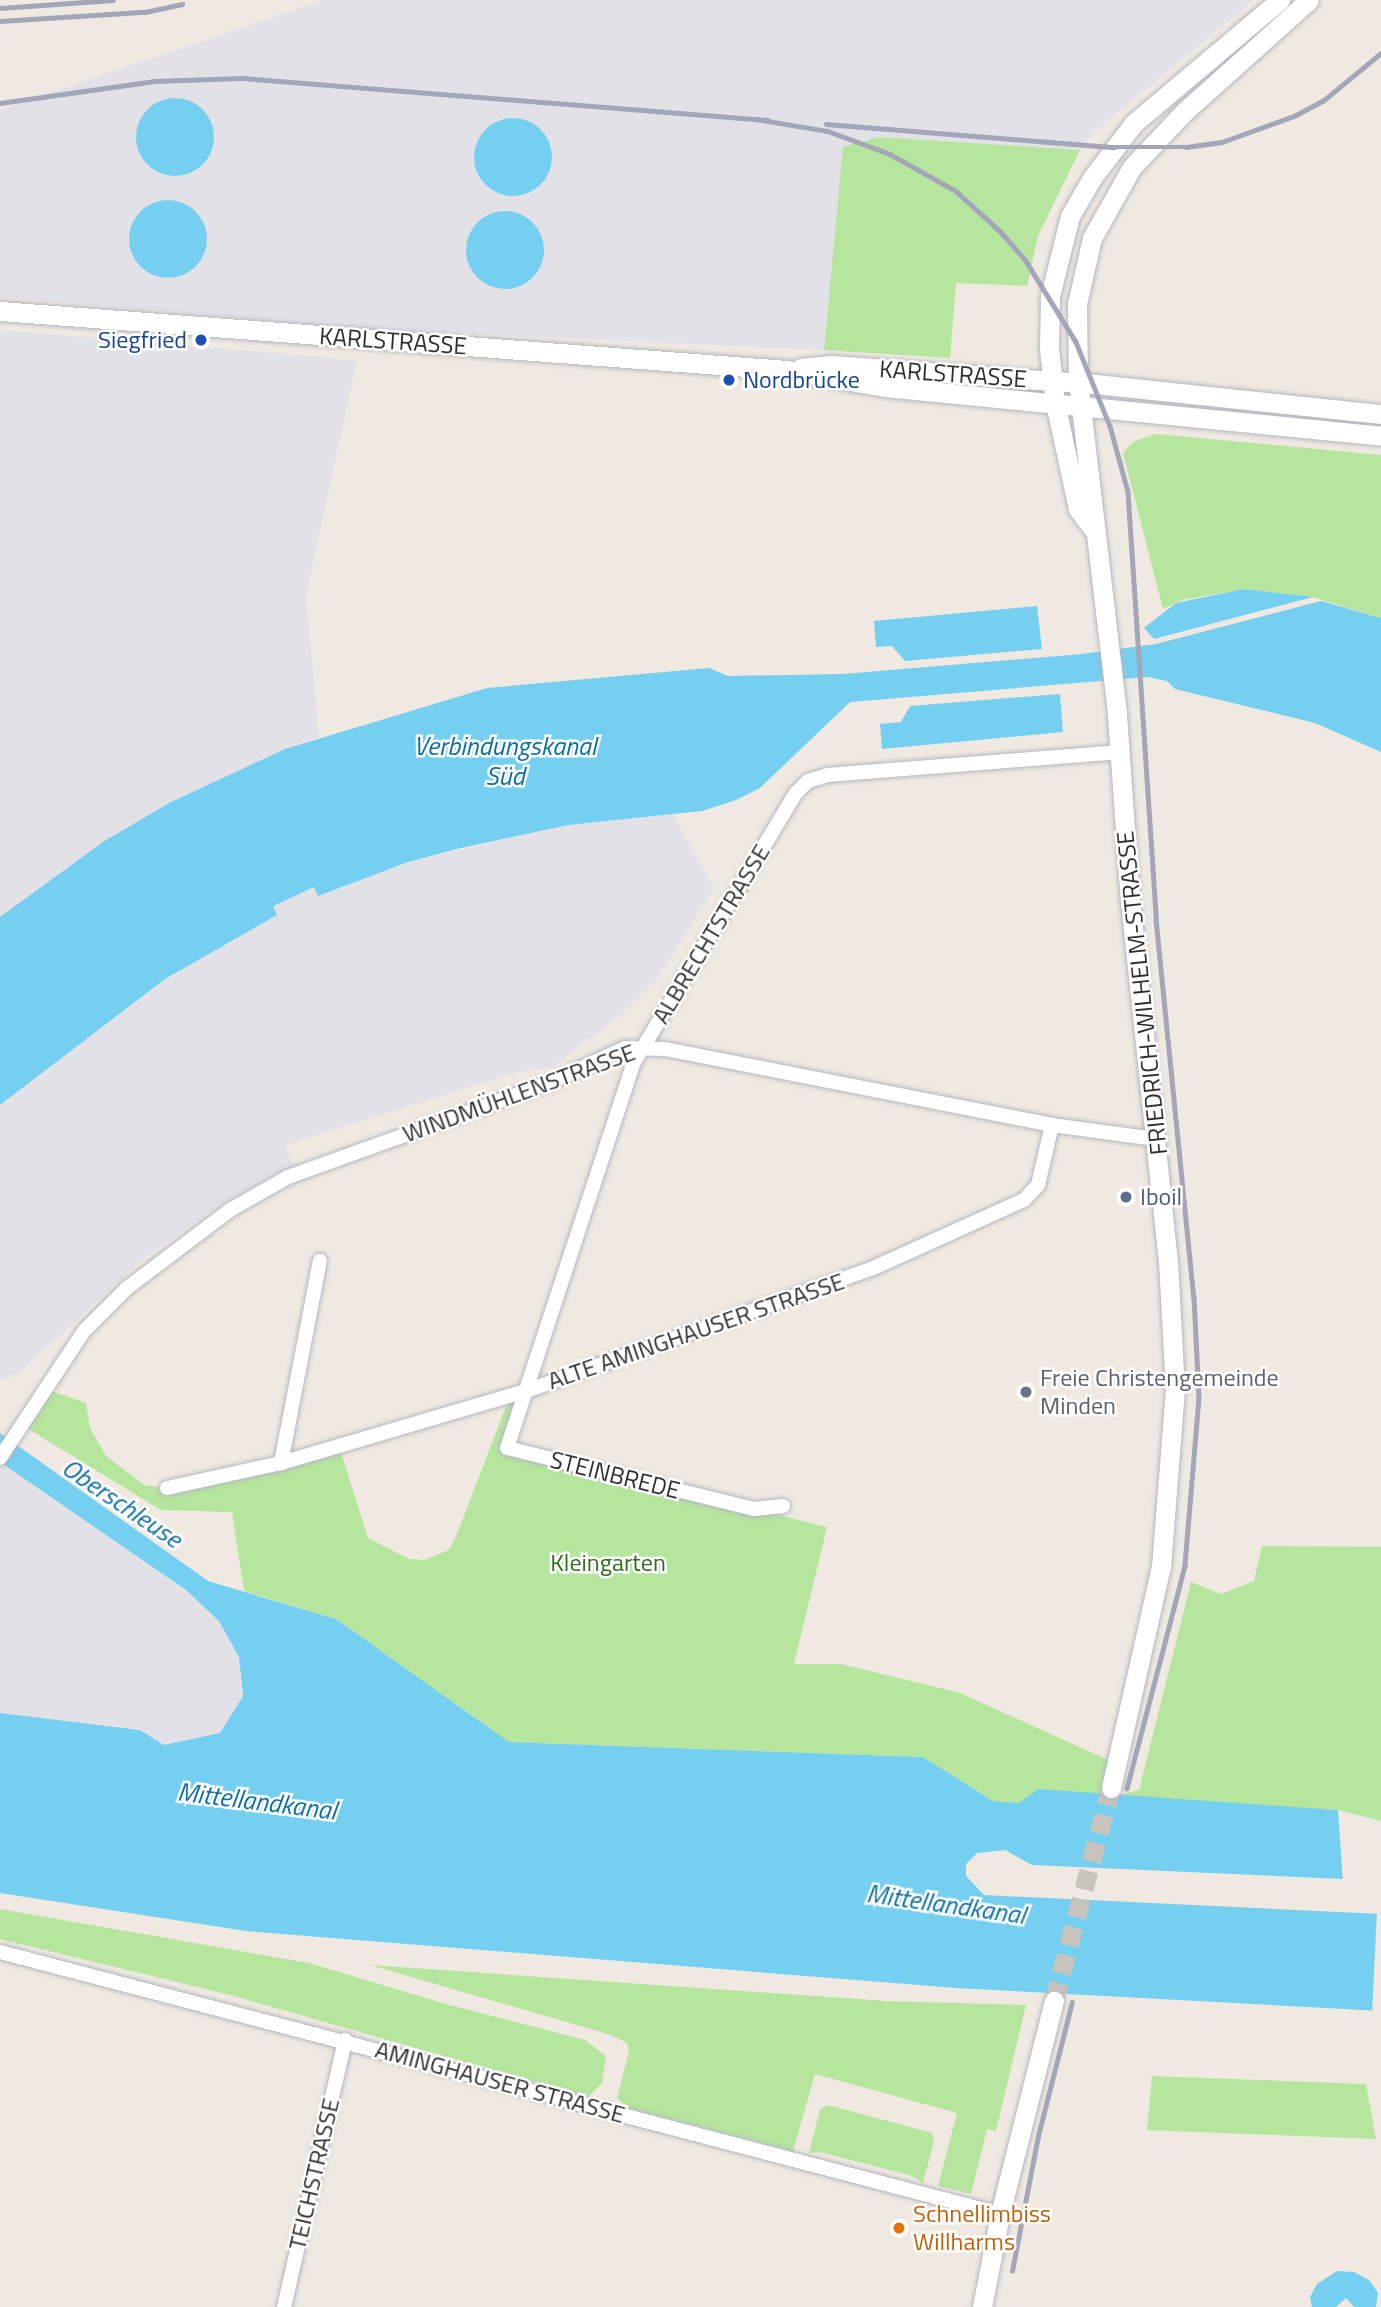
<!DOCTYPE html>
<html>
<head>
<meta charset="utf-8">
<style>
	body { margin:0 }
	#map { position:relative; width:1381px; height:2307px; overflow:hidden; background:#efe9e1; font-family:"Titillium Web",sans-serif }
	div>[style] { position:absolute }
	.industrial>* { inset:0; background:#e3e1e8 }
	.green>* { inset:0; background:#b6e59e }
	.water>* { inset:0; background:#75cff0 }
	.round { border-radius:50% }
	.pier>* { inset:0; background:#efe9e1 }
	.secondary-tunnel>* { height:19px; margin-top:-9.5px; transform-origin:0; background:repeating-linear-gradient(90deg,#c8c4bd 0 19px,transparent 0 29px) }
	.roads { filter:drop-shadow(0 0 2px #b4b7c1) drop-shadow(0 0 2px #b4b7c1) }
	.street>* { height:14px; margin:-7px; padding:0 7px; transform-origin:7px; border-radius:7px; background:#fff }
	.secondary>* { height:19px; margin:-9.5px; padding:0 9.5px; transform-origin:9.5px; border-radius:9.5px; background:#fff }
	.rail>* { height:4.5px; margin:-2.25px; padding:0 2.25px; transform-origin:2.25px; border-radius:2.25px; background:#a3a6b8 }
	.dots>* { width:19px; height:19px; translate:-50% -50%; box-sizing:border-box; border:4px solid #fff; border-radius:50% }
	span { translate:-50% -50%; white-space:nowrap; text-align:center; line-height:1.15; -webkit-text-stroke:5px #fff; paint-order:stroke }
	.transit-label { font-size:24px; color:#164399 }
	.right { translate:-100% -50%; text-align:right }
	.left { translate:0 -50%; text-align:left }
	.street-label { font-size:24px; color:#2e2e2e }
	.service-label { font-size:24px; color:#4e5e75 }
	.worship-label { font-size:24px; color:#5b616d }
	.park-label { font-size:24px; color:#2c6e1b }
	.food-label { font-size:24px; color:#c56008 }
	.water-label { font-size:26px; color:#0d6fa3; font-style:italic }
</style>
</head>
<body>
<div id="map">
	<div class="industrial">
		<i style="clip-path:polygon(323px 0,1254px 0,1095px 131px,1080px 150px,879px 137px,844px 147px,824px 350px,368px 329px,0 297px,0 110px)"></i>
		<i style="clip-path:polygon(0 330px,357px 360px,306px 596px,319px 737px,133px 824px,0 919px)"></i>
		<i style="clip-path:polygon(673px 814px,714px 889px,657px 979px,625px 1011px,553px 1067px,518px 1072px,285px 1145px,293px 1165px,220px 1205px,145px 1257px,19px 1373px,0 1380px,0 1105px,165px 979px,276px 915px,272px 906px,314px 887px,318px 896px,408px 862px,567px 825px)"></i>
		<i style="clip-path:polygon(0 1462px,186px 1590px,219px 1621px,239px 1657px,242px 1697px,220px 1733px,164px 1745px,140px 1729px,0 1713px)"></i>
	</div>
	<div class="green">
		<i style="clip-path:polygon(879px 137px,1080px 150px,1038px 236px,1027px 286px,956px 283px,950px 358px,824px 350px,843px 147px)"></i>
		<i style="clip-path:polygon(1157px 434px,1381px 455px,1381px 618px,1312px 597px,1244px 589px,1182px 600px,1163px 609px,1123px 453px,1134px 441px)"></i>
		<i style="clip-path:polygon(513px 1388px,526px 1391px,508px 1449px,827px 1527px,794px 1664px,841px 1664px,960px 1693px,1117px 1764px,1110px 1797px,1139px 1790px,1191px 1582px,1221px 1594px,1254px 1581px,1262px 1546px,1381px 1547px,1381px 1821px,1337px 1810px,1109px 1797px,1038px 1789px,1019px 1803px,993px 1801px,923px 1757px,509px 1742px,336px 1619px,244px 1591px,232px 1512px,161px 1510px,22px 1425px,46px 1389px,86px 1403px,90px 1428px,106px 1456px,144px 1485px,167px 1488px,339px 1446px,368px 1538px,409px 1559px,424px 1560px,449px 1550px,457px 1534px)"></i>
		<i style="clip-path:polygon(0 1909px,309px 1963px,446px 2004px,585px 2040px,606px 2056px,602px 2083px,588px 2097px,230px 1995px,0 1939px)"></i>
		<i style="clip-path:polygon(370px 1965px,886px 2001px,1026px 2005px,996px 2131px,987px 2129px,971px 2194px,938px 2186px,957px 2113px,815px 2074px,793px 2151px,628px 2108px,617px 2098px,629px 2051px,627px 2043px,611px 2035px)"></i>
		<i style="clip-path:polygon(1152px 2076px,1366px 2084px,1376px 2139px,1147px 2130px)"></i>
		<i style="clip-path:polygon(828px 2105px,932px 2133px,934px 2141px,923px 2183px,912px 2176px,820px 2152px,809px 2153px,820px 2109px)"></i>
	</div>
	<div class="water">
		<i class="round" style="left:136px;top:98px;width:78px;height:78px"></i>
		<i class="round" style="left:474px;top:118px;width:78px;height:78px"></i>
		<i class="round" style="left:129px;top:200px;width:78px;height:78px"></i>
		<i class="round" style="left:466px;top:211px;width:78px;height:78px"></i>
		<i style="clip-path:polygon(1244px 589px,1313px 597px,1154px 639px,1144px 628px,1176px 603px)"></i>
		<i style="clip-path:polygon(1321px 601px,1381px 618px,1381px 752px,1315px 723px,1175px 689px,1167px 681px,1148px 677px,850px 702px,760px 788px,736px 800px,702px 811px,568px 825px,461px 848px,408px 862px,318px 896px,314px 887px,273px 906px,277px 915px,165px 979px,0 1105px,0 917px,103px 842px,169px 803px,285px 749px,487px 688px,709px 668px,728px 676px,843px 674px,1082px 654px,1156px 644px)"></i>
		<i style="clip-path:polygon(1037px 606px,1042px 649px,905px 661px,892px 646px,876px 647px,874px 621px)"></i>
		<i style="clip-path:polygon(1060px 694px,1063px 732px,882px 749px,880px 724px,901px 722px,910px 706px)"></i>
		<i style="clip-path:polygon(0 1433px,208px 1581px,336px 1619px,509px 1742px,923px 1757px,993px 1801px,1019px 1803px,1038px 1789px,1338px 1810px,1381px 1821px,1343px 1879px,1032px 1865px,1005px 1850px,977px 1853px,966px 1864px,966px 1876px,984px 1895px,1381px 1914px,1381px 2011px,956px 1988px,246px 1931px,0 1893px,0 1713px,140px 1730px,164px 1745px,220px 1733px,243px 1696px,239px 1657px,219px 1621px,186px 1590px,0 1462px)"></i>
		<i style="clip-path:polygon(1337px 2271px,1354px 2272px,1369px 2280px,1378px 2293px,1376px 2307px,1354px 2307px,1346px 2298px,1336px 2307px,1312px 2307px,1310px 2297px,1317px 2284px)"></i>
	</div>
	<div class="pier">
		<i style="clip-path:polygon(1338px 1810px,1381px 1821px,1381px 1877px,1343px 1883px)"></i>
		<i style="clip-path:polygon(1377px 1911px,1381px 1911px,1381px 2014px,1372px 2014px)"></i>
	</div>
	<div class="secondary-tunnel">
		<i style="left:1054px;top:2001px;width:220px;rotate:-75deg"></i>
	</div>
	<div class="roads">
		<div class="street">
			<i style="left:0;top:1458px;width:152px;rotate:-56.5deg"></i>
			<i style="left:84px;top:1331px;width:61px;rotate:-45deg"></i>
			<i style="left:127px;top:1288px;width:129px;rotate:-37.1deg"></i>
			<i style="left:230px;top:1210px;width:67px;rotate:-29.6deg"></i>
			<i style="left:288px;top:1177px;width:277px;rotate:-19.8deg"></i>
			<i style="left:549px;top:1083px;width:84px;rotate:-24.7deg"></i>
			<i style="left:625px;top:1048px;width:40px;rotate:1.4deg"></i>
			<i style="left:665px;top:1049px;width:394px;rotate:11.1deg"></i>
			<i style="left:1052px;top:1125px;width:105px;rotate:7.7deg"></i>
			<i style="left:281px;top:1463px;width:206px;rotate:-79.1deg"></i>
			<i style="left:167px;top:1488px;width:117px;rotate:-12.4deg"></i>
			<i style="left:281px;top:1463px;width:255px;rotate:-16.4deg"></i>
			<i style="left:526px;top:1391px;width:366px;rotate:-19.5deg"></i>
			<i style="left:871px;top:1269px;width:168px;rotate:-24.3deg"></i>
			<i style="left:1024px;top:1200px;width:21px;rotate:-47deg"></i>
			<i style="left:1038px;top:1185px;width:62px;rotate:-76.9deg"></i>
			<i style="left:783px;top:1506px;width:29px;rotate:174deg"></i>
			<i style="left:754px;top:1509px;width:254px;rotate:-166.1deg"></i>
			<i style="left:507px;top:1448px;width:404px;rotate:-71.8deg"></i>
			<i style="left:633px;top:1064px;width:316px;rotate:-59deg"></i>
			<i style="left:796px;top:793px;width:17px;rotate:-45deg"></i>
			<i style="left:808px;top:781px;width:21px;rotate:-17deg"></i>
			<i style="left:828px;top:775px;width:293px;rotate:-4.5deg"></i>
			<i style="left:0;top:1952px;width:1034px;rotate:14.68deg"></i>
			<i style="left:284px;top:2307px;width:274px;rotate:-77.1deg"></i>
		</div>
		<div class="secondary">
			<i style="left:0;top:311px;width:788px;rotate:4.29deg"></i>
			<i style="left:786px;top:370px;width:100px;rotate:9.7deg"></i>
			<i style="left:885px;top:387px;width:498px;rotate:5.6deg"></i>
			<i style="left:801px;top:368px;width:30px;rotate:-6deg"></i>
			<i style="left:831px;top:365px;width:265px;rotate:4.1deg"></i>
			<i style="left:1095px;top:384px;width:288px;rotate:6deg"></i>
			<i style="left:1093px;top:529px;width:25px;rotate:-127deg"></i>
			<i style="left:1078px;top:509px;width:108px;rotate:-102.2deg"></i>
			<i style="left:1055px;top:403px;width:54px;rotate:-96.3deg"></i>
			<i style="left:1049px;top:349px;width:53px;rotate:-88.9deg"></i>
			<i style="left:1050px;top:296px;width:82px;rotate:-76deg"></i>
			<i style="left:1070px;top:216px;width:44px;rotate:-59.9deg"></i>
			<i style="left:1092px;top:178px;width:69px;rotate:-52.6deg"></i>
			<i style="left:1134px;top:123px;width:191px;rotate:-40.1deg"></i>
			<i style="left:1111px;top:1788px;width:227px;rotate:-77.3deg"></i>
			<i style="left:1161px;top:1567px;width:178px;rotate:-85.5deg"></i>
			<i style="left:1175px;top:1390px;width:128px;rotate:-93.1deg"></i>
			<i style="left:1168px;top:1262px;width:363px;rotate:-96deg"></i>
			<i style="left:1130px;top:901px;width:188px;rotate:-94deg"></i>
			<i style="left:1117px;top:713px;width:332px;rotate:-96.7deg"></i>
			<i style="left:1078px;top:383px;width:79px;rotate:-90.7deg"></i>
			<i style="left:1077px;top:304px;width:68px;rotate:-77.2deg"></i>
			<i style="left:1092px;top:238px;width:81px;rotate:-60.6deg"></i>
			<i style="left:1132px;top:167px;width:77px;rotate:-46.6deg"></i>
			<i style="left:1185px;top:111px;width:166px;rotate:-41.8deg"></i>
			<i style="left:982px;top:2307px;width:95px;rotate:-79deg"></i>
			<i style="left:1000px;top:2214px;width:220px;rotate:-75.8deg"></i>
		</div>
	</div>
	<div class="rail">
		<i style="left:0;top:8px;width:113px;rotate:-4deg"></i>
		<i style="left:0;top:21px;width:145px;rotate:-3.6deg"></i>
		<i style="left:145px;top:12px;width:38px;rotate:-12deg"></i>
		<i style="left:0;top:103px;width:156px;rotate:-8.1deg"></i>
		<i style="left:154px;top:81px;width:88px;rotate:-2deg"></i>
		<i style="left:242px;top:78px;width:527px;rotate:4.57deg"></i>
		<i style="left:756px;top:119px;width:73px;rotate:9.5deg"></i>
		<i style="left:828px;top:131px;width:66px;rotate:20.4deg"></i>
		<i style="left:890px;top:154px;width:76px;rotate:29.3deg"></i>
		<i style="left:956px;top:191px;width:61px;rotate:42.3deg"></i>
		<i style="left:1001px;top:232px;width:38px;rotate:49deg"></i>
		<i style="left:1026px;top:261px;width:95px;rotate:58.3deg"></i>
		<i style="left:1076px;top:342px;width:91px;rotate:68deg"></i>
		<i style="left:1110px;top:426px;width:68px;rotate:74.7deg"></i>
		<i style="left:1128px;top:492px;width:428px;rotate:86.2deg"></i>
		<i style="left:1156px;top:919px;width:380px;rotate:84.3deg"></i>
		<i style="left:1194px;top:1297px;width:101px;rotate:87.2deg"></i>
		<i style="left:1199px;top:1398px;width:169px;rotate:94.8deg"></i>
		<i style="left:1185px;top:1566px;width:230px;rotate:104.6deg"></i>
		<i style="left:826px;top:124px;width:289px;rotate:4.6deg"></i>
		<i style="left:1114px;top:147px;width:72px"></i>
		<i style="left:1186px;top:147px;width:36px;rotate:-8deg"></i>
		<i style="left:1222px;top:142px;width:77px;rotate:-19.9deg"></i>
		<i style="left:1294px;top:116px;width:34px;rotate:-28deg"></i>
		<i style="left:1324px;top:100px;width:74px;rotate:-39.5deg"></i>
		<i style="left:1012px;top:2271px;width:137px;rotate:-79.1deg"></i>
		<i style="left:1038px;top:2136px;width:138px;rotate:-75.8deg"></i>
	</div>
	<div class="dots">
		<i style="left:201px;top:340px;background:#1a4fb4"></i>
		<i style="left:729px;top:380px;background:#1a4fb4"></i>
		<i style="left:1126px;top:1197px;background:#5c6f8a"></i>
		<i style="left:1026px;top:1392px;background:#6b7280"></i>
		<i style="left:899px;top:2228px;background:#e8710a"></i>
	</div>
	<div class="transit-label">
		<span class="right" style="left:187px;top:340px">Siegfried</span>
		<span class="left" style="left:743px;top:380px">Nordbrücke</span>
	</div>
	<div class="street-label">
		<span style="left:393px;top:341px;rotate:4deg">KARLSTRASSE</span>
		<span style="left:953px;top:374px;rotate:4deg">KARLSTRASSE</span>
		<span style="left:711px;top:934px;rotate:-59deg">ALBRECHTSTRASSE</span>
		<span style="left:1142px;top:993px;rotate:-96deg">FRIEDRICH-WILHELM-STRASSE</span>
		<span style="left:519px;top:1093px;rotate:-20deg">WINDMÜHLENSTRASSE</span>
		<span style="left:696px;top:1331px;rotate:-19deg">ALTE AMINGHAUSER STRASSE</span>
		<span style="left:615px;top:1475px;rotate:14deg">STEINBREDE</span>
		<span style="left:500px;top:2082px;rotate:15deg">AMINGHAUSER STRASSE</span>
		<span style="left:314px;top:2174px;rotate:-77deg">TEICHSTRASSE</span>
	</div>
	<div class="service-label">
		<span class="left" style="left:1140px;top:1197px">Iboil</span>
	</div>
	<div class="worship-label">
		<span class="left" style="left:1040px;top:1392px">Freie Christengemeinde<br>Minden</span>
	</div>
	<div class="park-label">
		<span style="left:608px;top:1563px">Kleingarten</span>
	</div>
	<div class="food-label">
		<span class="left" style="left:913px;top:2228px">Schnellimbiss<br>Willharms</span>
	</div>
	<div class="water-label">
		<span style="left:505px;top:761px">Verbindungskanal<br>Süd</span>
		<span style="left:122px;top:1503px;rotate:34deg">Oberschleuse</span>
		<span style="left:257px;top:1801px;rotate:7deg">Mittellandkanal</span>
		<span style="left:946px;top:1904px;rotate:8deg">Mittellandkanal</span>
	</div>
</div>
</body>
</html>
